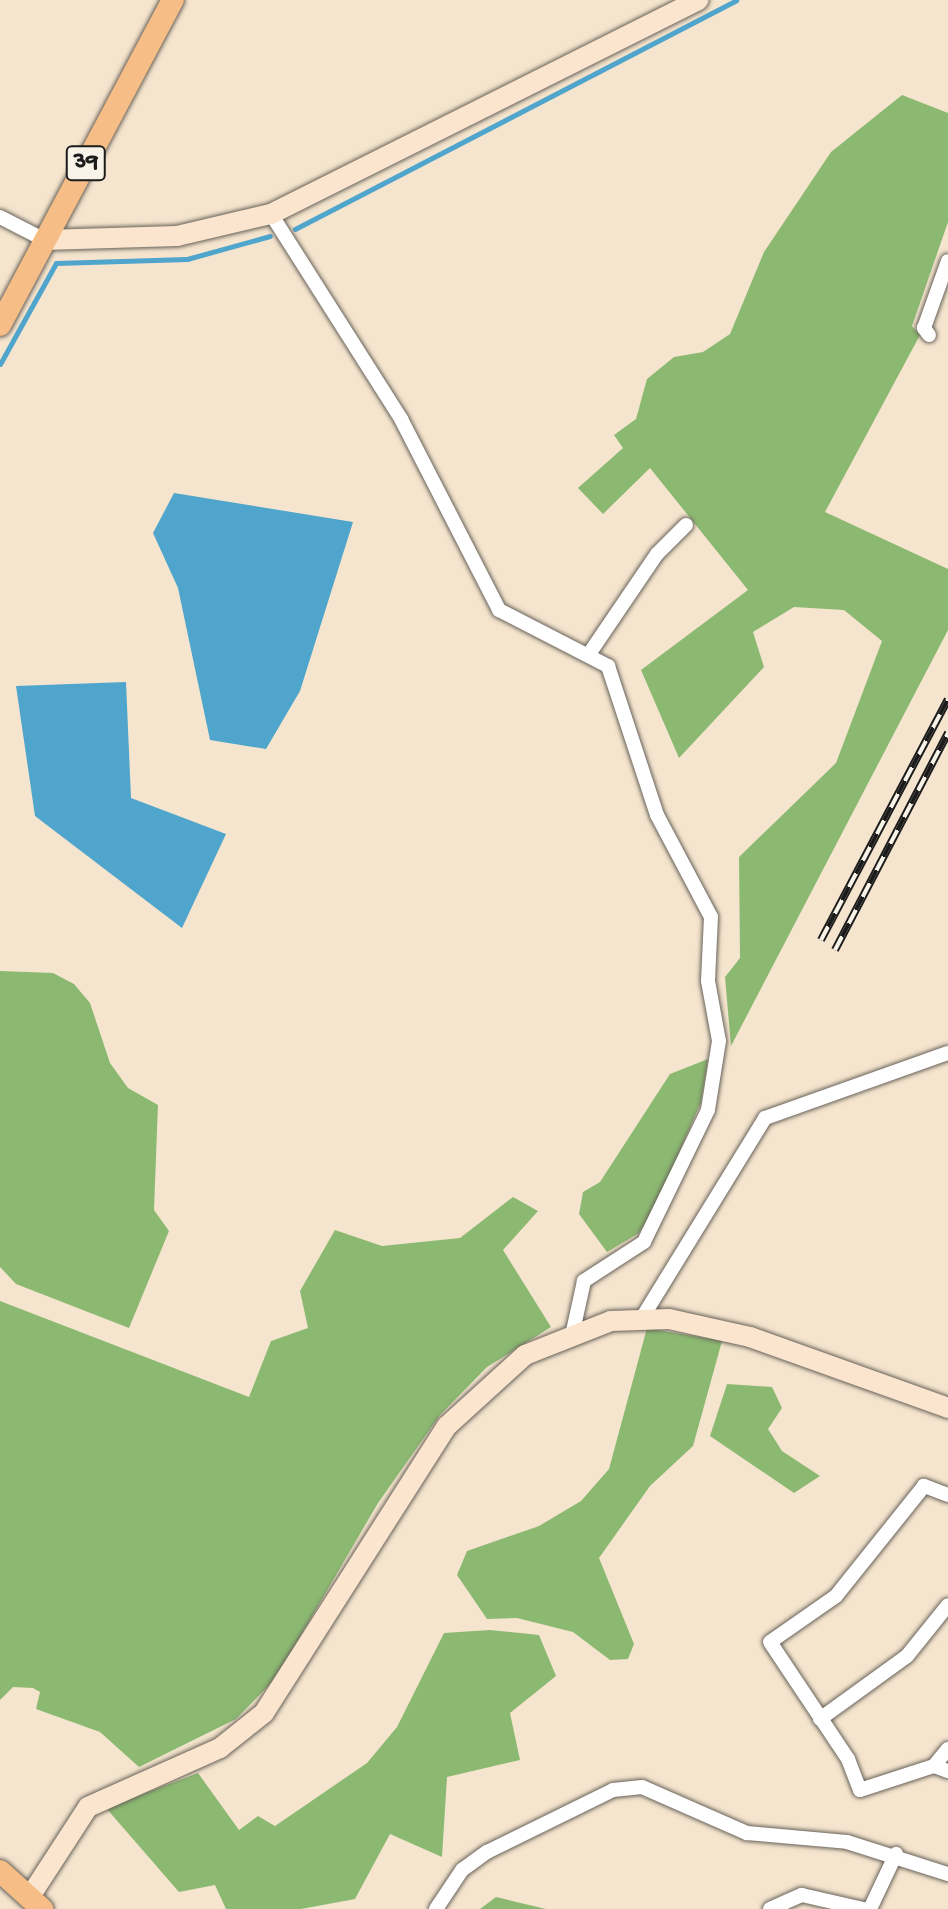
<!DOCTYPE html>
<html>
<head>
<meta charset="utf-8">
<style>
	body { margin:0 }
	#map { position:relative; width:948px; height:1909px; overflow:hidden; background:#f5e5ce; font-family:"Gochi Hand",sans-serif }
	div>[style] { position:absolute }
	.forest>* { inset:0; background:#8cb972 }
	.water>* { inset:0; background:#4fa5cc }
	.stream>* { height:5px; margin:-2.5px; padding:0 2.5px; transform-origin:2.5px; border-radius:2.5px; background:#4fa5cc }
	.roads { filter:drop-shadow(0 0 2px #68625a) drop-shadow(0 0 2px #68625a) }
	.street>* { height:14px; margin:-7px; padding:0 7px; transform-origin:7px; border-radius:7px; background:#fff }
	.secondary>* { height:20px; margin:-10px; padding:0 10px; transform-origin:10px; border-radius:10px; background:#fbe5cf }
	.primary>* { height:22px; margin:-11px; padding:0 11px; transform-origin:11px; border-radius:11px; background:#f6be86 }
	.rail>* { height:8px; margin-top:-4px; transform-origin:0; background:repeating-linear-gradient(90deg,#f7f3e8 0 15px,#1c1c1c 0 30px); box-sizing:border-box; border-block:2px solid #1c1c1c }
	span { translate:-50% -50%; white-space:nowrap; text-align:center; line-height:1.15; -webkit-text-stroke:7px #f7f3e8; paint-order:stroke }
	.shield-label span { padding:2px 6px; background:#f7f3e8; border:2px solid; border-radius:6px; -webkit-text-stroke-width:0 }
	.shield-label { font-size:24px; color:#1c1c1c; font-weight:700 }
</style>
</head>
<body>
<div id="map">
	<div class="forest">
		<i style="clip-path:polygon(902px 95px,948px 113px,948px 222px,912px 326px,920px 335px,825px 512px,948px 569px,948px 630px,731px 1046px,725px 977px,740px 958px,739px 857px,836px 763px,882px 641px,844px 610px,794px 607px,753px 632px,764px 667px,679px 758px,641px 670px,748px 590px,650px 468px,603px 514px,578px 488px,623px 448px,614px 435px,636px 419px,647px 379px,674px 357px,703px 352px,730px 334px,764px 252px,831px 152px)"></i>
		<i style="clip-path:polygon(0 971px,53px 973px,74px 984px,90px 1003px,110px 1063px,128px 1088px,158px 1105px,154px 1210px,169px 1231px,129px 1328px,16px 1284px,0 1267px)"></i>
		<i style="clip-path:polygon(708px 1059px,701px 1102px,655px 1208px,639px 1233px,607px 1252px,579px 1214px,583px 1192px,600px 1182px,670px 1074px)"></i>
		<i style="clip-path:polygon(513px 1197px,538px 1211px,503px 1250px,551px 1327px,487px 1367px,440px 1415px,378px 1503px,276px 1678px,236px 1719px,139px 1767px,100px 1732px,36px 1709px,40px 1692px,33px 1688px,13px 1687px,0 1700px,0 1301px,249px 1397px,271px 1341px,308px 1328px,300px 1291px,335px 1230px,382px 1246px,460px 1238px)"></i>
		<i style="clip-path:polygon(647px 1328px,722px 1341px,693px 1446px,650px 1486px,599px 1558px,634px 1644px,628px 1659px,610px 1660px,573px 1632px,517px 1618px,487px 1619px,457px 1575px,467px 1551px,539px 1526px,581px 1501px,609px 1469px)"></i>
		<i style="clip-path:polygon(727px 1384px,772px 1387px,782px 1408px,768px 1429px,782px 1451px,820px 1476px,794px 1493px,710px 1436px)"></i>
		<i style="clip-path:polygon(490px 1630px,539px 1635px,556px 1676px,510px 1713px,520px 1760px,447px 1777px,442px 1857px,390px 1834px,355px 1899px,301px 1909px,226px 1909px,215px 1885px,179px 1892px,106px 1808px,198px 1773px,239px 1830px,258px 1816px,275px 1826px,367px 1763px,397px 1727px,444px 1633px)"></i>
		<i style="clip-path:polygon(496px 1897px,546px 1909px,480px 1909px)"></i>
	</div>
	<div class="water">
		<i style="clip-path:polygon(174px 493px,353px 522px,300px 691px,266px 749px,210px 740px,178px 588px,153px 533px)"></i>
		<i style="clip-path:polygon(126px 682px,131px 798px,226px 834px,182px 928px,35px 816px,16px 686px)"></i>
	</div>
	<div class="stream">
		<i style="left:295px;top:229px;width:497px;rotate:-27.4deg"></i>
		<i style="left:0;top:364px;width:115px;rotate:-61deg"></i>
		<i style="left:56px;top:263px;width:131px;rotate:-1.7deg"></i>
		<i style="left:187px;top:259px;width:86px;rotate:-15.5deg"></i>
	</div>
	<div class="roads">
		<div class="street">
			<i style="left:271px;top:214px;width:243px;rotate:57.6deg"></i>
			<i style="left:401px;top:419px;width:215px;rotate:62.8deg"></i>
			<i style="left:499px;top:610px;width:123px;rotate:27.2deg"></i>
			<i style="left:608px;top:666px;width:157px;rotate:71.8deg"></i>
			<i style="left:657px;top:815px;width:115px;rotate:62.1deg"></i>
			<i style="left:711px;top:917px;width:64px;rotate:92.7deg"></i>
			<i style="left:708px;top:981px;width:61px;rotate:79.6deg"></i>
			<i style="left:719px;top:1041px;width:70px;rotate:99.1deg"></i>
			<i style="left:708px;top:1110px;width:147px;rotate:115.9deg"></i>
			<i style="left:644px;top:1242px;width:72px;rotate:147deg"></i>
			<i style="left:584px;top:1281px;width:51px;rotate:102.4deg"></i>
			<i style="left:0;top:217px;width:51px;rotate:27.1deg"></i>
			<i style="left:929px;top:335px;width:9px;rotate:-126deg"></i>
			<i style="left:924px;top:328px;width:71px;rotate:-70.3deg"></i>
			<i style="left:589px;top:654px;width:121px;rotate:-55.8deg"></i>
			<i style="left:657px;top:554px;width:41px;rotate:-45deg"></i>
			<i style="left:642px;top:1318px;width:235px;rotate:-58.4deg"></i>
			<i style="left:765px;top:1118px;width:194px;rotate:-19.6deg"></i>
			<i style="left:948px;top:1495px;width:26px;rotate:-159deg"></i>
			<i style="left:924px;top:1486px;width:141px;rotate:128.7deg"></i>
			<i style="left:836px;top:1596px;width:80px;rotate:145.1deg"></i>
			<i style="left:770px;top:1642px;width:141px;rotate:56.3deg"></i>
			<i style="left:848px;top:1759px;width:33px;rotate:69deg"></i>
			<i style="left:860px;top:1790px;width:78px;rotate:-18deg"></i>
			<i style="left:934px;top:1766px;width:15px;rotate:20deg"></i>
			<i style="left:820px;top:1719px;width:107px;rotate:-35.9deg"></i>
			<i style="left:907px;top:1656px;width:65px;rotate:-51.2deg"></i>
			<i style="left:934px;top:1766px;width:22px;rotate:-51deg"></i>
			<i style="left:436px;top:1909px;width:47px;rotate:-56.3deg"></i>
			<i style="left:462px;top:1870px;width:31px;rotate:-36deg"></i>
			<i style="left:487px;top:1852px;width:140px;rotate:-26.2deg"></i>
			<i style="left:613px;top:1790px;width:29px;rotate:-6deg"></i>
			<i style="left:642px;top:1787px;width:115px;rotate:23.7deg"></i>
			<i style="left:747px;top:1833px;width:100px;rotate:5.1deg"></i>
			<i style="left:847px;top:1842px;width:106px;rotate:17.6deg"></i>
			<i style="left:770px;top:1909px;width:35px;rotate:-24deg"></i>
			<i style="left:802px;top:1895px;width:63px;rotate:12.9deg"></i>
			<i style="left:870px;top:1909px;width:61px;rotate:-64.7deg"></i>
		</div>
		<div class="secondary">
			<i style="left:45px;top:240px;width:132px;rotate:-1.7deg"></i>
			<i style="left:177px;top:236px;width:97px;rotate:-13.2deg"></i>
			<i style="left:271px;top:214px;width:478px;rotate:-26.6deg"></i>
			<i style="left:29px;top:1898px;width:108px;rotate:-57deg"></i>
			<i style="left:88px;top:1807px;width:145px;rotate:-24.1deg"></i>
			<i style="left:220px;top:1748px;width:56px;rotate:-38.5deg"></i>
			<i style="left:264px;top:1713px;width:340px;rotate:-57.5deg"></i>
			<i style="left:447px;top:1426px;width:105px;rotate:-42.3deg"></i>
			<i style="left:525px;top:1355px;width:92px;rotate:-21.6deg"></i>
			<i style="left:611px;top:1321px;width:58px;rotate:-2deg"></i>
			<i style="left:669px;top:1319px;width:83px;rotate:12.5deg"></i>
			<i style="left:750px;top:1337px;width:210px;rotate:19.7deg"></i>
		</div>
		<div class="primary">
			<i style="left:0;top:325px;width:368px;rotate:-62deg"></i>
			<i style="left:0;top:1871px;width:57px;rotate:42.1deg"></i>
		</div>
	</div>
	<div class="rail">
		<i style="left:821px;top:940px;width:272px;rotate:-62.2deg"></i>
		<i style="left:835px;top:950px;width:245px;rotate:-62.5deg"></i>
	</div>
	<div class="shield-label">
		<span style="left:86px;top:163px">39</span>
	</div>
</div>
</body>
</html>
